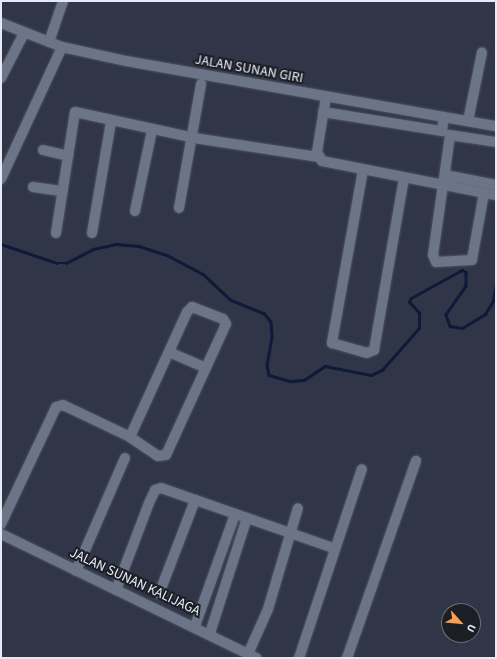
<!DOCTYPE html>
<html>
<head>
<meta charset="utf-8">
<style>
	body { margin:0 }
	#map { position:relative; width:497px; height:659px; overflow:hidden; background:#303647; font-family:"Source Sans 3",sans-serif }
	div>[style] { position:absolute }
	.stream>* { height:2.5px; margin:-1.25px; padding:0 1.25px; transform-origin:1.25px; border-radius:1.25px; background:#0f1938 }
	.roads { filter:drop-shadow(0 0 1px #4d5361) drop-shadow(0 0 1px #4d5361) }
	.minor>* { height:10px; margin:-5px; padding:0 5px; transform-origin:5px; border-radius:5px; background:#6c7487 }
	span { translate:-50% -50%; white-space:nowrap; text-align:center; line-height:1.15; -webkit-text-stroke:4px #1b1e25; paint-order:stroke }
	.street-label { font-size:14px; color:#e5eaf4 }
	.frame { position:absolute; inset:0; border:2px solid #e5eaf4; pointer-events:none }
	.north { position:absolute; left:441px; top:603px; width:40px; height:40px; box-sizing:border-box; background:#1b1e25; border:1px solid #6c7078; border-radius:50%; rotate:117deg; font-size:11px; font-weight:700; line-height:16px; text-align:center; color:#e5eaf4 }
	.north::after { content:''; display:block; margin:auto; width:14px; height:18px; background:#fb9e51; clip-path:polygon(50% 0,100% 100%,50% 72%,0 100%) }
</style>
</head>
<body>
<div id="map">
	<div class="stream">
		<i style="left:1px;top:244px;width:59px;rotate:18.7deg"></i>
		<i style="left:57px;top:263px;width:9px"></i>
		<i style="left:66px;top:263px;width:30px;rotate:-27deg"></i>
		<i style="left:93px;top:249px;width:24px;rotate:-12deg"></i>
		<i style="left:116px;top:244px;width:23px;rotate:5deg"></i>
		<i style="left:139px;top:246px;width:29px;rotate:18deg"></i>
		<i style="left:167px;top:255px;width:41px;rotate:27.8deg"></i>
		<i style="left:203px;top:274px;width:38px;rotate:43deg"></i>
		<i style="left:231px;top:300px;width:35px;rotate:22deg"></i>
		<i style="left:264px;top:313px;width:11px;rotate:52deg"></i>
		<i style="left:271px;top:322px;width:15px;rotate:86deg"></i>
		<i style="left:272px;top:337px;width:28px;rotate:100deg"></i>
		<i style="left:267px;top:365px;width:10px;rotate:79deg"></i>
		<i style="left:269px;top:375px;width:22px;rotate:16deg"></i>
		<i style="left:290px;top:381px;width:14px;rotate:-4deg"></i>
		<i style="left:304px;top:380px;width:25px;rotate:-34deg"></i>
		<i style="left:325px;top:366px;width:47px;rotate:11.1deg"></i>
		<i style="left:371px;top:375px;width:12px;rotate:-24deg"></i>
		<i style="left:382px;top:370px;width:56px;rotate:-48.6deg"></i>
		<i style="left:419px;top:328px;width:15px;rotate:-90deg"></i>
		<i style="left:419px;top:313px;width:15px;rotate:-132deg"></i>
		<i style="left:409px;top:302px;width:4px;rotate:-63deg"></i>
		<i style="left:411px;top:298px;width:58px;rotate:-28.8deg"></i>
		<i style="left:462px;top:270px;width:4px;rotate:27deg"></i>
		<i style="left:466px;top:272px;width:14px;rotate:90deg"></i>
		<i style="left:466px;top:286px;width:35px;rotate:125deg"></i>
		<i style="left:446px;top:315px;width:12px;rotate:70deg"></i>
		<i style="left:450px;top:326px;width:12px;rotate:9deg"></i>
		<i style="left:462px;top:328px;width:27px;rotate:-31deg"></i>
		<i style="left:485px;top:314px;width:15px;rotate:-58deg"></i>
		<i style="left:493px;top:301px;width:17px;rotate:-80deg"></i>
	</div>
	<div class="roads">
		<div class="minor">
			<i style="left:1px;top:23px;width:66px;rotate:21.5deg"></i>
			<i style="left:62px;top:47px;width:66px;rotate:12.3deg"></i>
			<i style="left:126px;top:61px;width:376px;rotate:10deg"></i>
			<i style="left:49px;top:42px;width:43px;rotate:-71.1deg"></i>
			<i style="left:1px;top:78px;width:51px;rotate:-62.9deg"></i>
			<i style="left:326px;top:97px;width:56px;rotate:99.3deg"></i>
			<i style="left:317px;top:152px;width:10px;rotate:61deg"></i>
			<i style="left:322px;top:161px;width:177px;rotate:11.1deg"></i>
			<i style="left:323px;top:112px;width:121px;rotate:9.1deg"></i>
			<i style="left:442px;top:131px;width:14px;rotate:-82deg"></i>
			<i style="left:468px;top:121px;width:70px;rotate:-78.5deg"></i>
			<i style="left:43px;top:150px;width:26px;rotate:13deg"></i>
			<i style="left:363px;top:170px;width:176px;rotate:100.2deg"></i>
			<i style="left:332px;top:343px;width:36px;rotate:16deg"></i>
			<i style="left:367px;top:353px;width:8px;rotate:-23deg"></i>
			<i style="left:374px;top:350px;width:175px;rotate:-80.1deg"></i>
			<i style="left:445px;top:175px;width:52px;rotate:11.1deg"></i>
			<i style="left:1px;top:179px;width:145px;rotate:-65.2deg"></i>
			<i style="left:33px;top:187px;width:30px;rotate:8deg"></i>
			<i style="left:484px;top:193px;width:68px;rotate:100.2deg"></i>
			<i style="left:472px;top:260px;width:36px;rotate:177deg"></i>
			<i style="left:436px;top:262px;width:8px;rotate:-113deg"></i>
			<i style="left:433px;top:255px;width:121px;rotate:-81.9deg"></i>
			<i style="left:450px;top:135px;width:47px;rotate:8.7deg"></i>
			<i style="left:179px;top:208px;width:126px;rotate:-79.9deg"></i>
			<i style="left:135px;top:211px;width:83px;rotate:-78.1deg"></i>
			<i style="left:56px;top:233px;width:122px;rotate:-81.1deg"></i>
			<i style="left:75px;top:112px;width:122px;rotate:12.3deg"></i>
			<i style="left:194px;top:138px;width:125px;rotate:8.7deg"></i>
			<i style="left:92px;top:233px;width:113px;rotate:-80.3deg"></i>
			<i style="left:169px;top:352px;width:40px;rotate:23.4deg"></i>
			<i style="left:1px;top:524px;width:129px;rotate:-64.8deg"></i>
			<i style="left:56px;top:407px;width:7px;rotate:-16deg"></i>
			<i style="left:63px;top:405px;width:74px;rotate:25.5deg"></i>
			<i style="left:130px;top:437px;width:137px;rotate:-65.5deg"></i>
			<i style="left:187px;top:312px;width:7px;rotate:-45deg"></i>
			<i style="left:192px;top:307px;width:33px;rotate:21deg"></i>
			<i style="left:223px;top:319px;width:6px;rotate:59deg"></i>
			<i style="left:226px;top:324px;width:144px;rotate:114.6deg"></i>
			<i style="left:166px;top:455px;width:8px;rotate:173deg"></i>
			<i style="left:158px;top:456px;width:34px;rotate:-146deg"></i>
			<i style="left:1px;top:534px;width:284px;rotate:25.9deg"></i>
			<i style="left:76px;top:571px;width:123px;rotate:-66.6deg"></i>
			<i style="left:116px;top:590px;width:93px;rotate:-69.2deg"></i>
			<i style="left:149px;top:503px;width:14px;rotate:-65deg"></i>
			<i style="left:155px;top:490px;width:6px;rotate:-18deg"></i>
			<i style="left:161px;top:488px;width:182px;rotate:19.2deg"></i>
			<i style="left:159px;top:594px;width:101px;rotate:-69deg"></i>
			<i style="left:195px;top:626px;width:119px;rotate:-70.3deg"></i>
			<i style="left:210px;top:633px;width:121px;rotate:-72.2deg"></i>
			<i style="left:248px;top:654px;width:49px;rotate:-66deg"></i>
			<i style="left:268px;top:609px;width:105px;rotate:-73.5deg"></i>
			<i style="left:299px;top:658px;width:199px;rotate:-71.6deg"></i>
			<i style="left:347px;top:658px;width:209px;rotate:-70.7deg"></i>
		</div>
	</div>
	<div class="street-label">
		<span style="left:249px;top:69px;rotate:10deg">JALAN SUNAN GIRI</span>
		<span style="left:135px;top:582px;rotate:25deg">JALAN SUNAN KALIJAGA</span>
	</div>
	<div class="frame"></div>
	<div class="north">U</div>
</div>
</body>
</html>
